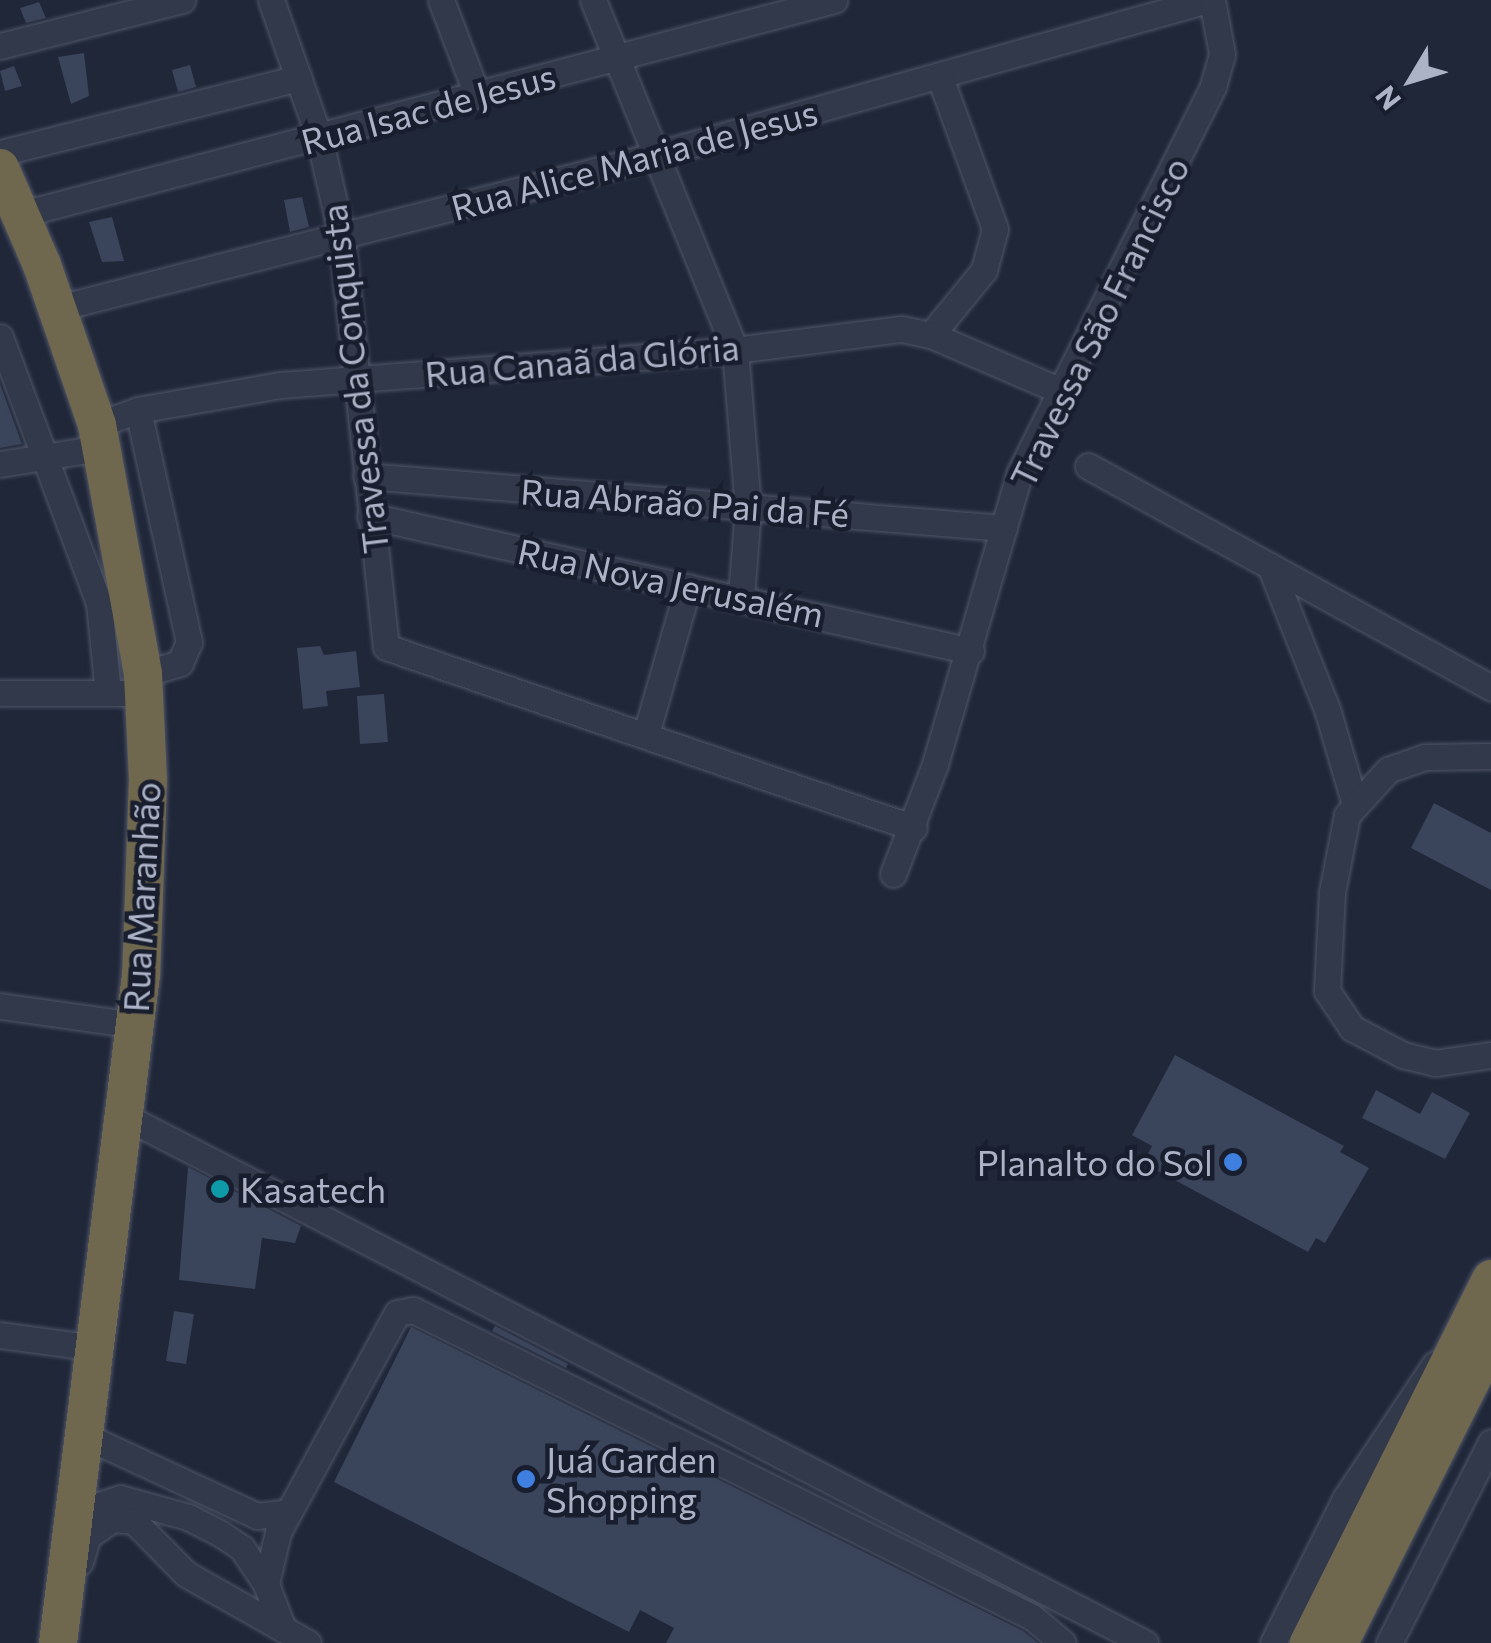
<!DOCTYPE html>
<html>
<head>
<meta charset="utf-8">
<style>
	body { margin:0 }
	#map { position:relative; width:1491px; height:1643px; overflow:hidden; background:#1f2739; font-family:Commissioner,sans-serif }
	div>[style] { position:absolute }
	.building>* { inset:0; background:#3a445a }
	.roads { filter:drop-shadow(0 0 2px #505668) drop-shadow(0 0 2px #505668) }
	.minor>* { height:25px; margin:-12.5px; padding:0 12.5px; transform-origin:12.5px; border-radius:12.5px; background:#32394a }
	.highway>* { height:38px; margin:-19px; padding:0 19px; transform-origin:19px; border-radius:19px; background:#70674f }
	.dots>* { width:28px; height:28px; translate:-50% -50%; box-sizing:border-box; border:5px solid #181e2e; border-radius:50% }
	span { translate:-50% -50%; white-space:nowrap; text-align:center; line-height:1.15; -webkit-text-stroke:9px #181e2e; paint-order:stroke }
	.street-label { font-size:35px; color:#acb3c7 }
	.poi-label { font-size:35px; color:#acb3c7 }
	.right { translate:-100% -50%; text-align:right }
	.left { translate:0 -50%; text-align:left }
	.north { position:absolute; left:1361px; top:30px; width:100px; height:100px; -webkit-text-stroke:8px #181e2e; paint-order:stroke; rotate:232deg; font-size:28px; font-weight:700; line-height:40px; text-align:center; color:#acb3c7 }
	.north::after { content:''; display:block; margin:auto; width:35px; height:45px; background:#acb3c7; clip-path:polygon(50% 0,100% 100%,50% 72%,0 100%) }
</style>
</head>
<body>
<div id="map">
	<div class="building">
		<i style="clip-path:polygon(39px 2px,46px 18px,26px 23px,20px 8px)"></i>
		<i style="clip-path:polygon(84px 53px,89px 96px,71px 104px,58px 57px)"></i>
		<i style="clip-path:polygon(190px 65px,196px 87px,178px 92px,172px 70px)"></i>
		<i style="clip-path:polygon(14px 66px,22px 86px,5px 91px,0 71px)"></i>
		<i style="clip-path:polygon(302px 197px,309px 227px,290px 232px,284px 200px)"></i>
		<i style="clip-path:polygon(112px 217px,124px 261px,102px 262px,89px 222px)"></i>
		<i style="clip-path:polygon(0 384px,22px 444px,0 448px)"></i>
		<i style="clip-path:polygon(320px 646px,324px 655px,356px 651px,360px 687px,326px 691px,328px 706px,303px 709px,297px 648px)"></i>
		<i style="clip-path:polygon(384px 694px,388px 742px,360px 744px,357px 696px)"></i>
		<i style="clip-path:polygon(1434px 803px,1491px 833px,1491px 890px,1411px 848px)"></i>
		<i style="clip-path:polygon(1175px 1055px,1344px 1146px,1340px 1152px,1369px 1168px,1325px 1243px,1316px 1238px,1308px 1252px,1143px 1163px,1152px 1146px,1132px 1135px)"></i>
		<i style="clip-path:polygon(1376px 1090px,1420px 1114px,1432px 1092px,1470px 1113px,1445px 1159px,1362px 1118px)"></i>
		<i style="clip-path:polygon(188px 1167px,301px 1226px,295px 1243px,262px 1238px,255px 1289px,179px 1280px)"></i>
		<i style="clip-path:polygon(174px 1311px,194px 1314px,186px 1364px,166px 1361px)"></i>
		<i style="clip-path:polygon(495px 1326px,568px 1364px,566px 1368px,492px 1331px)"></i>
		<i style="clip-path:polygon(411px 1327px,1023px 1631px,1038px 1643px,666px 1643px,674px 1628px,640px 1610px,629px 1632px,334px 1482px)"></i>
	</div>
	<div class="roads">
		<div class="minor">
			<i style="left:271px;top:0;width:145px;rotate:70.7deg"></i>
			<i style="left:319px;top:137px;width:98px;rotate:77.1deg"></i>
			<i style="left:341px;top:233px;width:416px;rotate:83.8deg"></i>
			<i style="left:386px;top:647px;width:558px;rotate:18.92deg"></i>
			<i style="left:441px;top:0;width:102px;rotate:69.2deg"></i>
			<i style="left:593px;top:0;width:378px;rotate:67.9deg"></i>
			<i style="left:735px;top:350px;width:159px;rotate:85.3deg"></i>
			<i style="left:748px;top:508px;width:89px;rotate:94.5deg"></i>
			<i style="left:0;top:46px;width:188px;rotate:-14.2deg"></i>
			<i style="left:0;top:153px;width:308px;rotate:-14.1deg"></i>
			<i style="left:22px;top:214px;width:840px;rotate:-14.76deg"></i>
			<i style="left:58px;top:308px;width:590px;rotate:-14.32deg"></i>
			<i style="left:630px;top:162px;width:599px;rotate:-15.68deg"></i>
			<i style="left:931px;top:335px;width:84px;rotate:-50.8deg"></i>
			<i style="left:984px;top:270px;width:42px;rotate:-75deg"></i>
			<i style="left:995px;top:229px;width:162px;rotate:-109.9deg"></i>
			<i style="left:0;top:337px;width:284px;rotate:69.6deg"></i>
			<i style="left:99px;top:603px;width:90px;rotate:84.3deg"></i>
			<i style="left:138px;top:410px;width:238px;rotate:77.6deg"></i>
			<i style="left:189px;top:642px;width:23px;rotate:113deg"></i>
			<i style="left:180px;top:663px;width:39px;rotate:163deg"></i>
			<i style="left:97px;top:425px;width:44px;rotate:-20.1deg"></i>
			<i style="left:138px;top:410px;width:144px;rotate:-10deg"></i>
			<i style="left:280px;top:385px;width:456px;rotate:-4.4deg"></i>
			<i style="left:735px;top:350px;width:168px;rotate:-7.2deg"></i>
			<i style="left:902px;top:329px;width:30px;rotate:12deg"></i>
			<i style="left:931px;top:335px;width:139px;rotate:23.3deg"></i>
			<i style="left:0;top:464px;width:101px;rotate:-9.1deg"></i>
			<i style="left:1088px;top:466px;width:460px;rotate:28.8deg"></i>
			<i style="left:366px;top:476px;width:640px;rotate:4.66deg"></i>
			<i style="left:370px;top:516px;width:616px;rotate:12.66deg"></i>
			<i style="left:1270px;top:566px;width:154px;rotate:68.3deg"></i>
			<i style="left:1327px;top:709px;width:100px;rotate:73.7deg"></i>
			<i style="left:0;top:693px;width:124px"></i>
			<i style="left:646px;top:734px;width:153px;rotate:-74.1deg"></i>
			<i style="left:1491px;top:756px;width:66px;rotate:179.1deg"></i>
			<i style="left:1425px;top:757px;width:39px;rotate:161deg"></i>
			<i style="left:1388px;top:770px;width:61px;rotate:132.3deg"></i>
			<i style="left:1347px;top:815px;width:78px;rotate:101deg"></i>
			<i style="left:1332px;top:892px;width:99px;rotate:92.9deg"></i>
			<i style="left:1327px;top:991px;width:45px;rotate:56deg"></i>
			<i style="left:1352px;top:1028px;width:58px;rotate:27.9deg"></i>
			<i style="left:1403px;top:1055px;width:33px;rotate:14deg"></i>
			<i style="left:1435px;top:1063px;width:57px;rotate:-8.1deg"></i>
			<i style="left:893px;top:874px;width:118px;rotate:-69.1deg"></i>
			<i style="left:935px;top:764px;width:304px;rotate:-73.8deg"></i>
			<i style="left:1020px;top:472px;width:432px;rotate:-63.4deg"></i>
			<i style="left:1213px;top:86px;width:33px;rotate:-74deg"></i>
			<i style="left:1222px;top:54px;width:55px;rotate:-100.5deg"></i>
			<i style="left:0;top:1006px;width:136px;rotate:8deg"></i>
			<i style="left:124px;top:1116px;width:1149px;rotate:27.3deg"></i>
			<i style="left:0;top:1335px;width:97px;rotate:7.7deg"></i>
			<i style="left:85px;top:1436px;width:190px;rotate:24.9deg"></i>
			<i style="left:257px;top:1516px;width:32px;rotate:-7deg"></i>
			<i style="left:87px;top:1537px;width:32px;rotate:-74deg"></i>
			<i style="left:96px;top:1506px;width:25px;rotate:-18deg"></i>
			<i style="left:120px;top:1498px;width:71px;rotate:15.6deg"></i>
			<i style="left:188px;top:1517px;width:37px;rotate:27deg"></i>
			<i style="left:221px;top:1534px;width:25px;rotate:34deg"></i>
			<i style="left:242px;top:1548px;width:43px;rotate:56.3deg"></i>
			<i style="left:80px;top:1562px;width:26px;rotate:-74deg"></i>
			<i style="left:87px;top:1537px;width:31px;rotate:-36deg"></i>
			<i style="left:112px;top:1519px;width:22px;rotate:5deg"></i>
			<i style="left:134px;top:1521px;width:74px;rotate:45.5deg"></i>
			<i style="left:186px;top:1574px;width:140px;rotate:29.5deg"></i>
			<i style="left:283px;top:1629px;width:48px;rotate:-110.7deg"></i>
			<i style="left:266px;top:1584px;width:53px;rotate:-77deg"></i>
			<i style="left:278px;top:1532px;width:249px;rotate:-61.5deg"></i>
			<i style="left:397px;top:1313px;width:16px;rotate:-11deg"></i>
			<i style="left:413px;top:1310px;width:691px;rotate:26.38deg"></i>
			<i style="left:1032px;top:1617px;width:40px;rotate:40deg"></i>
			<i style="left:1273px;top:1643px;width:161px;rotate:-63.4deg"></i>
			<i style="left:1345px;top:1499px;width:162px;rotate:-56.3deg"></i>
			<i style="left:1389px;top:1643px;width:225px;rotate:-63.1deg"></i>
		</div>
		<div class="highway">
			<i style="left:0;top:168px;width:106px;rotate:66.6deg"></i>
			<i style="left:42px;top:265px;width:169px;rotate:71deg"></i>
			<i style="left:97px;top:425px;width:253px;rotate:79.5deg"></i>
			<i style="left:143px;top:674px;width:105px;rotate:87.3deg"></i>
			<i style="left:148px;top:779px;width:196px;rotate:92deg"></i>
			<i style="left:141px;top:975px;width:673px;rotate:97.08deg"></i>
			<i style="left:1309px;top:1643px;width:407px;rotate:-63.4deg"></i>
			<i style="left:1339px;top:1643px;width:338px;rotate:-63.3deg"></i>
		</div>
	</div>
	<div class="dots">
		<i style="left:1233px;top:1162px;background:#3f7fe0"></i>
		<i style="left:220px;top:1189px;background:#0f9aa8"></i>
		<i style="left:526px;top:1479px;background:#3f7fe0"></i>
	</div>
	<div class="street-label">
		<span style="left:428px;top:108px;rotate:-15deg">Rua Isac de Jesus</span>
		<span style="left:634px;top:159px;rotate:-15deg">Rua Alice Maria de Jesus</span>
		<span style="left:1099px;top:322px;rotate:-64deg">Travessa São Francisco</span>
		<span style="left:582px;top:360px;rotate:-5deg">Rua Canaã da Glória</span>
		<span style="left:354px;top:379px;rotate:-97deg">Travessa da Conquista</span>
		<span style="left:685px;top:502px;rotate:4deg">Rua Abraão Pai da Fé</span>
		<span style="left:671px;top:582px;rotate:12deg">Rua Nova Jerusalém</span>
		<span style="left:141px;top:897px;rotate:-87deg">Rua Maranhão</span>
	</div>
	<div class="poi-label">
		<span class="right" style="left:1213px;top:1162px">Planalto do Sol</span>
		<span class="left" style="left:240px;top:1189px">Kasatech</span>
		<span class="left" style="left:546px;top:1479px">Juá Garden<br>Shopping</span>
	</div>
	<div class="north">N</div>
</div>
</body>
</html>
